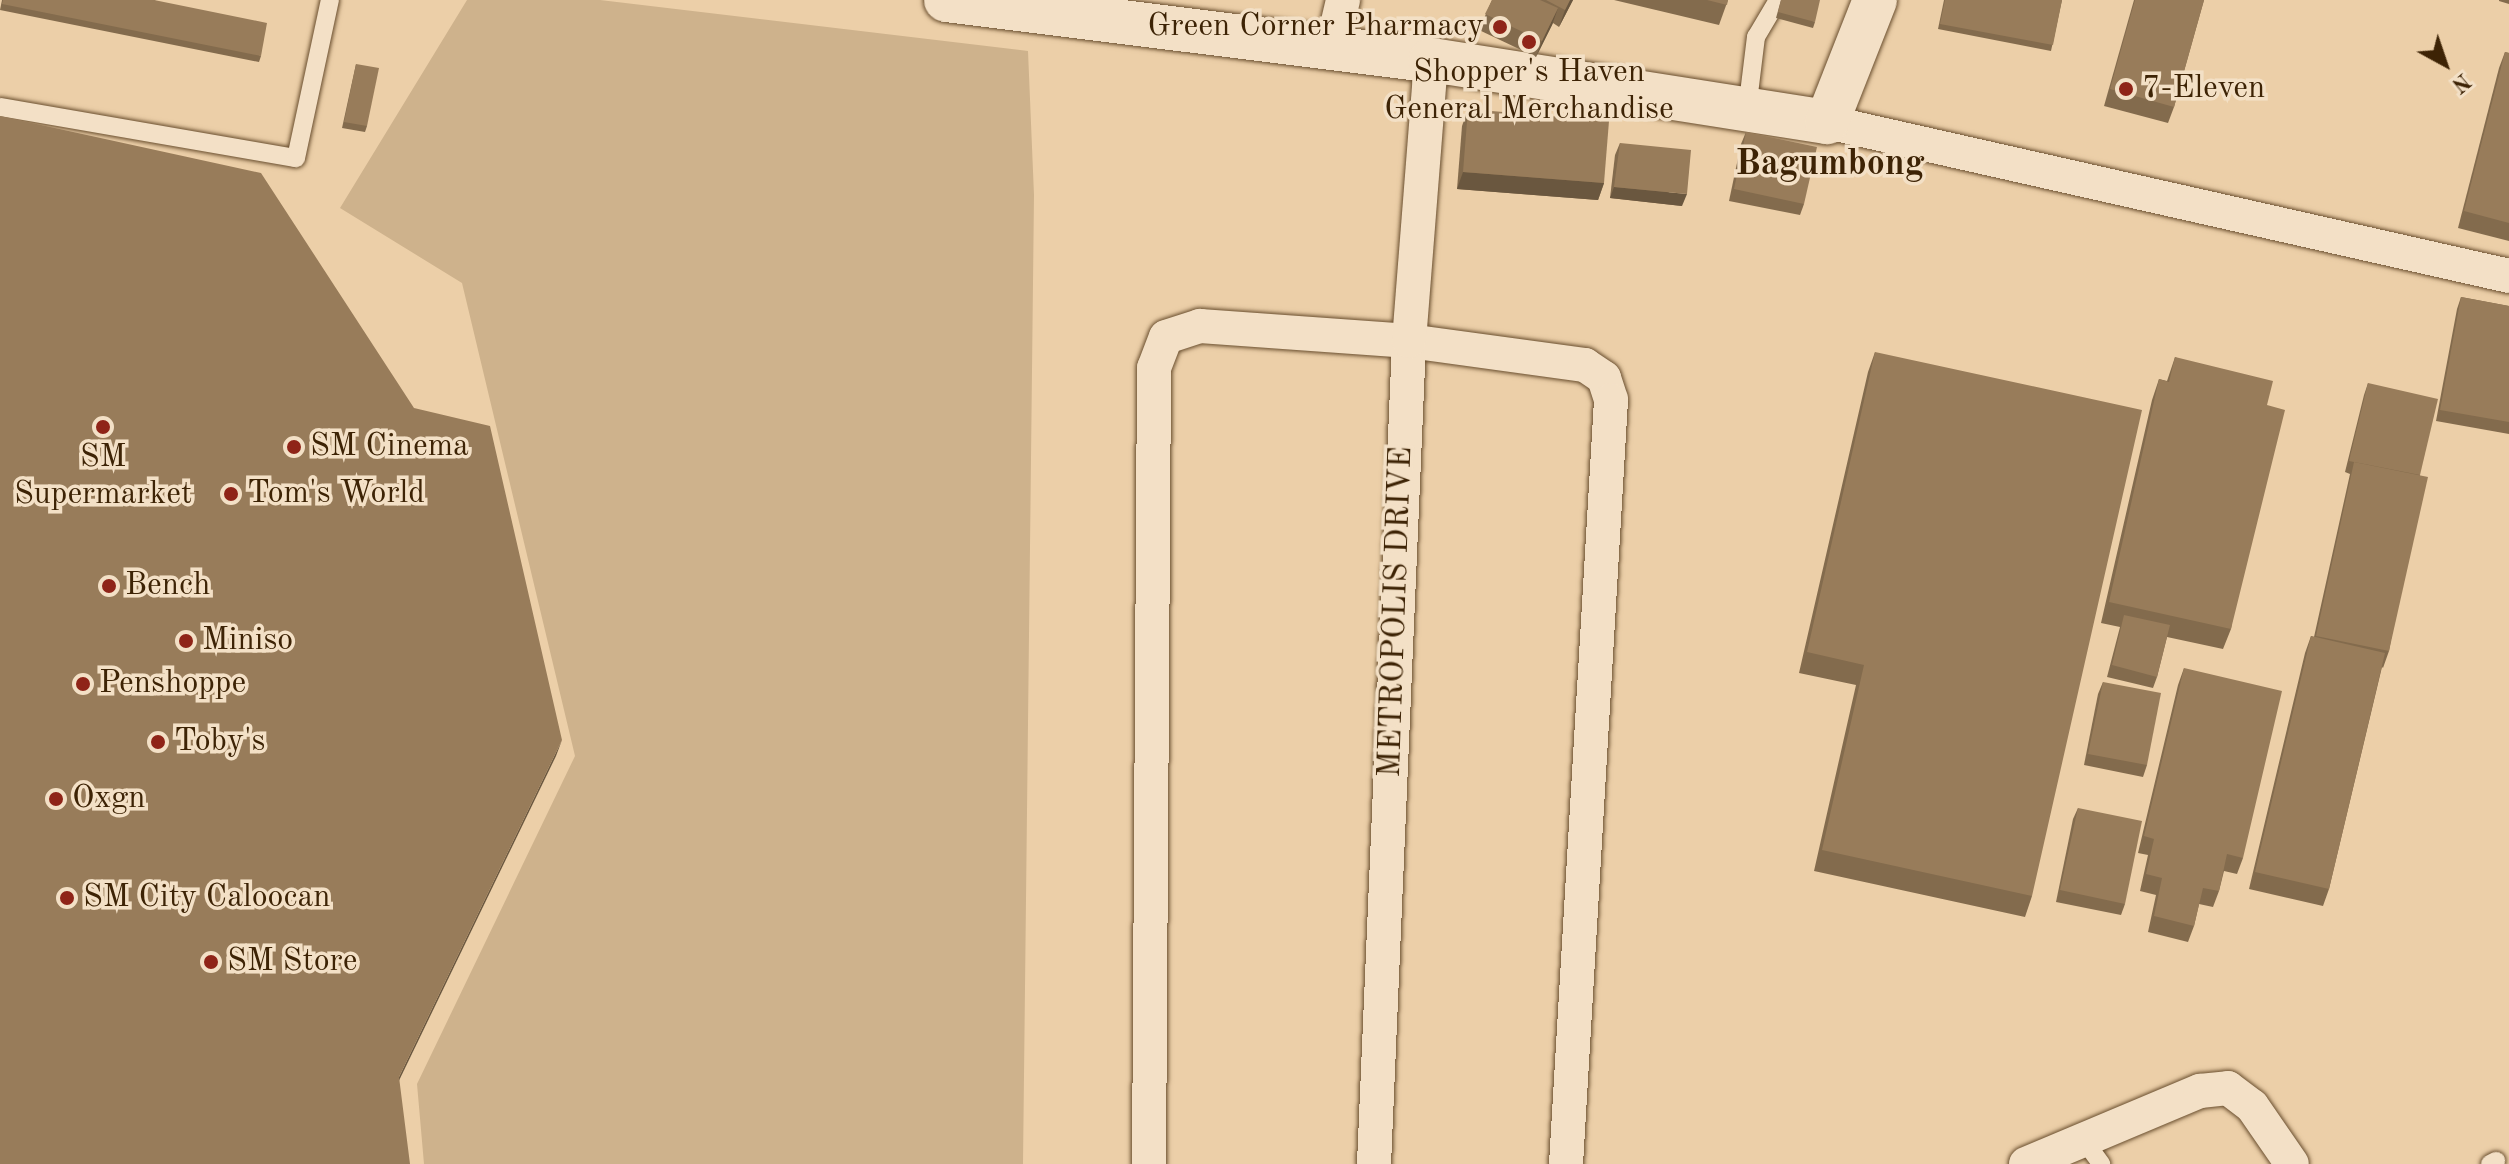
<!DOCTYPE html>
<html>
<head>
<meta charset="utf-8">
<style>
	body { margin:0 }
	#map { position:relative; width:2509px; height:1164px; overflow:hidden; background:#eccfa8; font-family:"Old Standard TT",serif }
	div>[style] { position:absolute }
	.green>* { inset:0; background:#ceb28c }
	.roads { filter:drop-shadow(0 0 2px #694e2e) drop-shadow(0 0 2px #694e2e) }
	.lane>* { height:18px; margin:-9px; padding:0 9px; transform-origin:9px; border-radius:9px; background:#f3e0c6 }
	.street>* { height:34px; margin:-17px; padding:0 17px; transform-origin:17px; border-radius:17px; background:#f3e0c6 }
	.secondary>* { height:44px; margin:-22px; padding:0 22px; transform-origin:22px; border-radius:22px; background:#f3e0c6 }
	.wall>* { inset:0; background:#836b4d }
	.shaded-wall>* { inset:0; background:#6a573f }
	.building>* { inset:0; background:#987c5a }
	.dots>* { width:22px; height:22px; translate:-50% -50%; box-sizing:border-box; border:4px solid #f3e0c6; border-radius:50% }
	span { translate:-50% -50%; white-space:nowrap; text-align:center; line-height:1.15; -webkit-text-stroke:7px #f3e0c6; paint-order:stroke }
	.poi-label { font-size:32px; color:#3d2305 }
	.right { translate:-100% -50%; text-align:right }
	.left { translate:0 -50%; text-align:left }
	.street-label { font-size:32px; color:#3d2305 }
	.quarter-label { font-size:36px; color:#3d2305; font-weight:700 }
	.north { position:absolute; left:2405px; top:24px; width:80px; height:80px; -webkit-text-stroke:6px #f3e0c6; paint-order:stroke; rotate:140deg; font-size:22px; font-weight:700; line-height:32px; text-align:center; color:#3d2305 }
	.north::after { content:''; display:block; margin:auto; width:28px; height:36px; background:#3d2305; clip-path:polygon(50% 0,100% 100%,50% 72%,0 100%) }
</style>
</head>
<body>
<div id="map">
	<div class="green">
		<i style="clip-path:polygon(467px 0,600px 0,1028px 51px,1034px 195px,1023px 1164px,424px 1164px,417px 1084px,575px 756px,462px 283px,340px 208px)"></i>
	</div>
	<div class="roads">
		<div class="lane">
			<i style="left:0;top:107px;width:300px;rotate:9.8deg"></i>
			<i style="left:296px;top:158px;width:162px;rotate:-77.9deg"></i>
			<i style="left:1747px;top:110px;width:74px;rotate:-83deg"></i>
			<i style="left:1756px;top:37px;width:43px;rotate:-59.3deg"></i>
			<i style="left:2086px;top:1143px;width:26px;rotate:54deg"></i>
			<i style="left:2490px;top:1164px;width:7px;rotate:-27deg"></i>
		</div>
		<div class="street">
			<i style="left:1332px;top:47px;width:48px;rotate:-76.8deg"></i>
			<i style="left:1827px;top:122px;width:699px;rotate:12.72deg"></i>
			<i style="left:1149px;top:1164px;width:796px;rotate:-89.64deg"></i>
			<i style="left:1154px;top:368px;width:33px;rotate:-69deg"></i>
			<i style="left:1166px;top:337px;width:36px;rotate:-18deg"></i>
			<i style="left:1200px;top:326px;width:210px;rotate:4.1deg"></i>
			<i style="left:1409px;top:341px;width:178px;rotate:7.8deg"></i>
			<i style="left:1585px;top:365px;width:23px;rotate:34deg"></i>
			<i style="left:1604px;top:378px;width:23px;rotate:72deg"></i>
			<i style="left:1611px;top:400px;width:765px;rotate:93.37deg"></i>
			<i style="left:1374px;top:1164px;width:824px;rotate:-87.56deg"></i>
			<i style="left:1409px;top:341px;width:282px;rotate:-85.5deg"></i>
			<i style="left:2026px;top:1164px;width:189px;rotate:-22.8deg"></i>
			<i style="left:2200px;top:1091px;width:28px;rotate:-6deg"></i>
			<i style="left:2228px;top:1088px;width:30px;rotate:37deg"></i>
			<i style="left:2252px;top:1106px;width:70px;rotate:55.4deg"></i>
		</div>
		<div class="secondary">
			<i style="left:946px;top:0;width:489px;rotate:7.1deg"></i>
			<i style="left:1431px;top:60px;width:401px;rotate:8.9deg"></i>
			<i style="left:1827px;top:122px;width:131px;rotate:-68.5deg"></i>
		</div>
	</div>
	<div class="wall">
		<i style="clip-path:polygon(2px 0,154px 0,261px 56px,259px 62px,0 10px)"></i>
		<i style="clip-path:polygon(1492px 0,1573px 0,1559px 27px,1553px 23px,1536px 57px,1479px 30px)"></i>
		<i style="clip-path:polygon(1614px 0,1728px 0,1719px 25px)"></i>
		<i style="clip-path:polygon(1781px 0,1815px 22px,1813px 28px,1776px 18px)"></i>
		<i style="clip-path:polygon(1944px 0,2062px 0,2051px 51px,1938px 29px)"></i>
		<i style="clip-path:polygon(2134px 0,2204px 0,2174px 107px,2168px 123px,2104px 106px)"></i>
		<i style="clip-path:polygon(2499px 0,2509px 0,2509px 4px,2499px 1px)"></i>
		<i style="clip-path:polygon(2505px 52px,2509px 53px,2509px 241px,2458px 228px,2499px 68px)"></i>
		<i style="clip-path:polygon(356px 64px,367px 126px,365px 132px,342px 128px)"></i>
		<i style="clip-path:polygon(1468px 109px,1604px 183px,1598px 200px,1457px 189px,1462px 126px)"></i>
		<i style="clip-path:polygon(1746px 132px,1804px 204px,1800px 215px,1729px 201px,1741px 144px)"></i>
		<i style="clip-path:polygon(1620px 143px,1682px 206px,1610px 198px,1615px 155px)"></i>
		<i style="clip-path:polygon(2461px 297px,2509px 306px,2509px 434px,2436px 421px,2457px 309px)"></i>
		<i style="clip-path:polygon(1875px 352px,2032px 896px,2025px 917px,1814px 871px,1856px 685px,1799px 673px,1868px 372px)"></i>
		<i style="clip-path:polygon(2175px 357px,2267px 405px,2231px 629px,2223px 649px,2167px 637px,2157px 677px,2153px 688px,2107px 677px,2120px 627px,2101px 623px,2152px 400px,2159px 379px,2167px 381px)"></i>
		<i style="clip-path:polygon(2368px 383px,2420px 475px,2389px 651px,2383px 668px,2382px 667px,2329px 889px,2323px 906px,2249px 889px,2305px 653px,2311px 636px,2314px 637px,2350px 474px,2345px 472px,2364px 395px)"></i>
		<i style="clip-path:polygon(2184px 668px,2243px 858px,2237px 874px,2224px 871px,2219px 891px,2213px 907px,2199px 904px,2194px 926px,2188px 942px,2148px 932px,2156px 895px,2140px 891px,2148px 855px,2138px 853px,2178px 685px)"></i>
		<i style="clip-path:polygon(2103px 682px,2147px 765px,2143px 777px,2084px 765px,2098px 694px)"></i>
		<i style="clip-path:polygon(2078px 808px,2125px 904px,2121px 915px,2056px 902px,2073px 819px)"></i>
	</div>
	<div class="shaded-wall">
		<i style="clip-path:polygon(1570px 0,1573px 0,1559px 27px,1565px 10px)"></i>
		<i style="clip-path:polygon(1558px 8px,1552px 25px,1536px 57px,1542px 41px)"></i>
		<i style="clip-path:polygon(1463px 172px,1604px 183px,1598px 200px,1457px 189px)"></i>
		<i style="clip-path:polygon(1614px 187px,1687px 194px,1682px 206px,1610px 198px)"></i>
		<i style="clip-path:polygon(562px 740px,556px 756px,393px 1093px,399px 1077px)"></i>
	</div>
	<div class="building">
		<i style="clip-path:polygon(3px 0,154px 0,267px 23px,261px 56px,2px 4px)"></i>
		<i style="clip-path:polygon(1492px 0,1540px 0,1558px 8px,1542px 41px,1485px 14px)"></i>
		<i style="clip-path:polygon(1546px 0,1570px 0,1565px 10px)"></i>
		<i style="clip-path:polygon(1707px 0,1728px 0,1727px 5px)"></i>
		<i style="clip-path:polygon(1781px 0,1820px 0,1815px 22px,1778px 12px)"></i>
		<i style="clip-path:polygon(1945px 0,2062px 0,2053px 45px,1940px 24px)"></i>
		<i style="clip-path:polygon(2135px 0,2204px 0,2174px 107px,2110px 89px)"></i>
		<i style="clip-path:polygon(2505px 52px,2509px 53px,2509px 223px,2464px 211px)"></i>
		<i style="clip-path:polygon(356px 64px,379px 68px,367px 126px,344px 122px)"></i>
		<i style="clip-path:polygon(1468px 109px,1609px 121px,1604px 183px,1463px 172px)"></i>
		<i style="clip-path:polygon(0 116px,261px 173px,414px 408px,490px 426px,562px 740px,399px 1077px,410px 1164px,0 1164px)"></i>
		<i style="clip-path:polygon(1746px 132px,1817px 147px,1804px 204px,1734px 189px)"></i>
		<i style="clip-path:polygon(1620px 143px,1691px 150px,1687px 194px,1614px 187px)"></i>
		<i style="clip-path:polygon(2461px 297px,2509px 306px,2509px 422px,2440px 410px)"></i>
		<i style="clip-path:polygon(1875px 352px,2142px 410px,2032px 896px,1822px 850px,1864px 665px,1807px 652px)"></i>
		<i style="clip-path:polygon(2175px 357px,2273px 381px,2267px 405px,2285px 410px,2231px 629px,2109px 602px,2159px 379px,2169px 382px)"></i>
		<i style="clip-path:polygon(2368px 383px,2438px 399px,2420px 475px,2349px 461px)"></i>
		<i style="clip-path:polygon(2354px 462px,2428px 477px,2389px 651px,2316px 636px)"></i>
		<i style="clip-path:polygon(2124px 615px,2170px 625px,2157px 677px,2112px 665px)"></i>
		<i style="clip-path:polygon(2311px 636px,2385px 653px,2329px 889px,2255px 872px)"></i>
		<i style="clip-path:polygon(2184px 668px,2282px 691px,2243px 858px,2227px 854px,2219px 891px,2203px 888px,2194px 926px,2154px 916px,2162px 878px,2146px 874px,2154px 839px,2144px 836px)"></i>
		<i style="clip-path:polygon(2103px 682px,2161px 693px,2147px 765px,2088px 754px)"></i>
		<i style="clip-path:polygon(2078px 808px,2142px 821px,2125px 904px,2060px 890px)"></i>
	</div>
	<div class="dots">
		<i style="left:1500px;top:27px;background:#8f2418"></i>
		<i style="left:1529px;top:42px;background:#8f2418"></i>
		<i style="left:2126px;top:89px;background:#8f2418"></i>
		<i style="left:103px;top:427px;background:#8f2418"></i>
		<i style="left:294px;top:447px;background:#8f2418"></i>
		<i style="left:231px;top:494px;background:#8f2418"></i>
		<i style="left:109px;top:586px;background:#8f2418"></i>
		<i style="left:186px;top:641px;background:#8f2418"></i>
		<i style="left:83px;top:684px;background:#8f2418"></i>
		<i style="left:158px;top:742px;background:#8f2418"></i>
		<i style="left:56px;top:799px;background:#8f2418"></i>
		<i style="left:67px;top:898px;background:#8f2418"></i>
		<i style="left:211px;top:962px;background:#8f2418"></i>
	</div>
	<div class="poi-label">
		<span class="right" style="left:1484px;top:27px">Green Corner Pharmacy</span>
		<span style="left:1529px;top:92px">Shopper's Haven<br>General Merchandise</span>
		<span class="left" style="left:2142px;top:89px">7-Eleven</span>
		<span class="left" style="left:310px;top:447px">SM Cinema</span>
		<span style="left:103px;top:477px">SM<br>Supermarket</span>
		<span class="left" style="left:247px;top:494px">Tom's World</span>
		<span class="left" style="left:125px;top:586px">Bench</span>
		<span class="left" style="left:202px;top:641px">Miniso</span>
		<span class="left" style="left:99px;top:684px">Penshoppe</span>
		<span class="left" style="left:174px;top:742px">Toby's</span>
		<span class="left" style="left:72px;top:799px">Oxgn</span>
		<span class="left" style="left:83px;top:898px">SM City Caloocan</span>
		<span class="left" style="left:227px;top:962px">SM Store</span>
	</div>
	<div class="street-label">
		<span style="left:1397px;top:612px;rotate:-88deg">METROPOLIS DRIVE</span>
	</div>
	<div class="quarter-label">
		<span style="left:1830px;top:166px">Bagumbong</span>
	</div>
	<div class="north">N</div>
</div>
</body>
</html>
